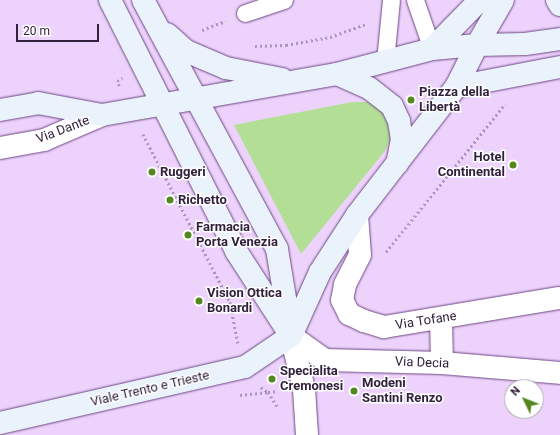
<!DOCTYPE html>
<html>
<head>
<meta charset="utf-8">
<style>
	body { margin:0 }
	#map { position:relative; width:560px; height:435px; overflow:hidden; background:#edd3fc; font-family:Roboto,sans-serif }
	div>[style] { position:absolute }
	.green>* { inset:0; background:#b3de95 }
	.path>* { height:2.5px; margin-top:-1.25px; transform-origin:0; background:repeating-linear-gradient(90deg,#ac95ba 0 2px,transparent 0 5px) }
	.roads { filter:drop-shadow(0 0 1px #6e4783) drop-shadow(0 0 1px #6e4783) }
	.lane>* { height:17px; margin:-8.5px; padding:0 8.5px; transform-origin:8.5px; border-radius:8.5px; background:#fff }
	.street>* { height:22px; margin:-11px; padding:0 11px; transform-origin:11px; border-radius:11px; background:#fff }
	.secondary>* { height:22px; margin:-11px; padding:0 11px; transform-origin:11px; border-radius:11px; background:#eaf2fc }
	.dots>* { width:11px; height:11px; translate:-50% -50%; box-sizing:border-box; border:2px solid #fff; border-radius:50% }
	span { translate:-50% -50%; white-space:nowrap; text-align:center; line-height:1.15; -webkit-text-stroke:3px #fff; paint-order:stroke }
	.poi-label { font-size:13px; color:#32213c; font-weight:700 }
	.left { translate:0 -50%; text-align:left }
	.right { translate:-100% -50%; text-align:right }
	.street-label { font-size:13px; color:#32213c }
	.north { position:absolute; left:504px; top:379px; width:40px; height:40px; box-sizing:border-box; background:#fff; border:1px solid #ada6b1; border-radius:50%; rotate:313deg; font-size:11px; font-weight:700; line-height:16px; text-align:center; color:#32213c }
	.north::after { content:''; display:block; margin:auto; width:14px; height:18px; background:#53871f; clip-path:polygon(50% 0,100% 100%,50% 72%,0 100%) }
	.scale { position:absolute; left:16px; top:24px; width:83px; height:18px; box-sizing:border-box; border:2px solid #32213c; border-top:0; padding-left:5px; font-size:12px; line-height:14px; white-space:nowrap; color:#32213c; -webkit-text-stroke:3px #fff; paint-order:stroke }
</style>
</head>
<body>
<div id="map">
	<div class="green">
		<i style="clip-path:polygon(352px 102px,367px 102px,381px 110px,389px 122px,391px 138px,385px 151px,301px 254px,234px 125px)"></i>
	</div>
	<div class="path">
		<i style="left:202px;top:30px;width:25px;rotate:-21deg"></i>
		<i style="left:255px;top:46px;width:31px;rotate:-2deg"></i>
		<i style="left:286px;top:45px;width:45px;rotate:-10.3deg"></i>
		<i style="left:330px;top:37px;width:37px;rotate:-20deg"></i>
		<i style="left:119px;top:86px;width:5px;rotate:-112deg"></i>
		<i style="left:117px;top:81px;width:6px;rotate:-31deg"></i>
		<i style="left:143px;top:134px;width:189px;rotate:62.6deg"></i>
		<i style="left:230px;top:302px;width:42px;rotate:79deg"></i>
		<i style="left:386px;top:252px;width:190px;rotate:-51.2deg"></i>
		<i style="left:261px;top:387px;width:9px;rotate:36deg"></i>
		<i style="left:268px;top:392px;width:10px;rotate:-6deg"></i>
		<i style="left:240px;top:395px;width:28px;rotate:-6deg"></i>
		<i style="left:268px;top:392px;width:20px;rotate:57deg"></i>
	</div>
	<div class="roads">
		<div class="lane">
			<i style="left:415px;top:0;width:52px;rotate:70.9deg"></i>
			<i style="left:245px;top:13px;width:41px;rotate:-18.4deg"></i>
			<i style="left:385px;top:61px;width:61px;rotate:-84.4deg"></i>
		</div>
		<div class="street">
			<i style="left:0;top:148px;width:45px;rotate:-10.3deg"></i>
			<i style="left:44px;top:140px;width:63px;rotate:-23.3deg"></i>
			<i style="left:357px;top:215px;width:40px;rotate:85.7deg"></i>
			<i style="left:360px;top:255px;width:34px;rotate:117deg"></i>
			<i style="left:345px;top:285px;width:15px;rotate:101deg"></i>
			<i style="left:342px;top:300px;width:16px;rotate:63deg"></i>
			<i style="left:349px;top:314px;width:17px;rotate:25deg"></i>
			<i style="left:364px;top:321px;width:21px;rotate:17deg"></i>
			<i style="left:384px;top:327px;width:178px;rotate:-9.4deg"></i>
			<i style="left:441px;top:319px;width:44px;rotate:88.7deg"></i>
			<i style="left:291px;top:336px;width:42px;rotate:35.2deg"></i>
			<i style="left:325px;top:360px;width:117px;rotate:1.5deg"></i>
			<i style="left:442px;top:363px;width:118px;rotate:4.8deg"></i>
			<i style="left:291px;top:336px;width:55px;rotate:76.2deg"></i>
			<i style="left:304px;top:389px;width:46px;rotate:86.3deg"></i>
		</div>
		<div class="secondary">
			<i style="left:110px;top:0;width:281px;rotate:63.3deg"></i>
			<i style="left:236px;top:251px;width:101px;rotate:57.1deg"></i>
			<i style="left:143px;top:0;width:283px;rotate:61.7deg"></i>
			<i style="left:277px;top:249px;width:80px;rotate:80.7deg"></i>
			<i style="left:557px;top:0;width:6px;rotate:59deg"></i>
			<i style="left:167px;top:34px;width:25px;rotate:42deg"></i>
			<i style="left:186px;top:51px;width:43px;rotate:23deg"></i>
			<i style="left:226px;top:68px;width:57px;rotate:11.1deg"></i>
			<i style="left:432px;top:49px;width:69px;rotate:-45.6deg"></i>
			<i style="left:337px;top:74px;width:35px;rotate:24deg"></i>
			<i style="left:369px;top:88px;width:29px;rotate:38deg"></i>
			<i style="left:392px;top:106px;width:17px;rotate:65deg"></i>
			<i style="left:399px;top:121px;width:18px;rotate:81deg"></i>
			<i style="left:402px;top:139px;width:25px;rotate:101deg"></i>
			<i style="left:456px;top:87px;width:106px;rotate:-10.9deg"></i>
			<i style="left:0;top:110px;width:39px;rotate:-10deg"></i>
			<i style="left:38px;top:103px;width:65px;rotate:10.6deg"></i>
			<i style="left:102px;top:115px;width:239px;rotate:-9.9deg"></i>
			<i style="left:337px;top:74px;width:98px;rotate:-14.7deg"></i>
			<i style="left:432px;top:49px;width:45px;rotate:-5.1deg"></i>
			<i style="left:477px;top:45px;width:48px;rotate:-1.2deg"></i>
			<i style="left:525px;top:44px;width:35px;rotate:-8deg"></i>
			<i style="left:291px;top:336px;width:70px;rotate:-65.6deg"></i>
			<i style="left:320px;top:272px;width:68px;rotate:-57deg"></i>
			<i style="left:357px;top:215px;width:162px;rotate:-52.3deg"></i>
			<i style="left:456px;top:87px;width:47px;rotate:-63.4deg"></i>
			<i style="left:477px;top:45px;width:52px;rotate:-60deg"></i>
			<i style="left:0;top:423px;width:251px;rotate:-12.9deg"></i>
			<i style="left:245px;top:367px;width:55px;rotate:-34deg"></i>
		</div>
	</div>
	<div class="dots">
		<i style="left:411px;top:100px;background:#53871f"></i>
		<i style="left:513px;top:165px;background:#53871f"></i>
		<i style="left:152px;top:172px;background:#53871f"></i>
		<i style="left:170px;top:200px;background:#53871f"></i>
		<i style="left:188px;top:235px;background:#53871f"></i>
		<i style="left:199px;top:301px;background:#53871f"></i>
		<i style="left:272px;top:379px;background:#53871f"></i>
		<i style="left:354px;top:391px;background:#53871f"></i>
	</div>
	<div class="poi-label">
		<span class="left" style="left:419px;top:100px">Piazza della<br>Libertà</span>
		<span class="right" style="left:505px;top:165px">Hotel<br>Continental</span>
		<span class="left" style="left:160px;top:172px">Ruggeri</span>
		<span class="left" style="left:178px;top:200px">Richetto</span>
		<span class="left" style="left:196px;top:235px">Farmacia<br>Porta Venezia</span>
		<span class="left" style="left:207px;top:301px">Vision Ottica<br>Bonardi</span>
		<span class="left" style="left:280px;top:379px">Specialita<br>Cremonesi</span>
		<span class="left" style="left:362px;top:391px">Modeni<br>Santini Renzo</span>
	</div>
	<div class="street-label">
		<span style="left:63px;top:130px;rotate:-21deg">Via Dante</span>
		<span style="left:426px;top:321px;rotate:-9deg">Via Tofane</span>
		<span style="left:422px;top:363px;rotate:2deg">Via Decia</span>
		<span style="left:150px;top:389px;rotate:-13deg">Viale Trento e Trieste</span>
	</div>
	<div class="north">N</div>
	<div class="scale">20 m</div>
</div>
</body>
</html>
